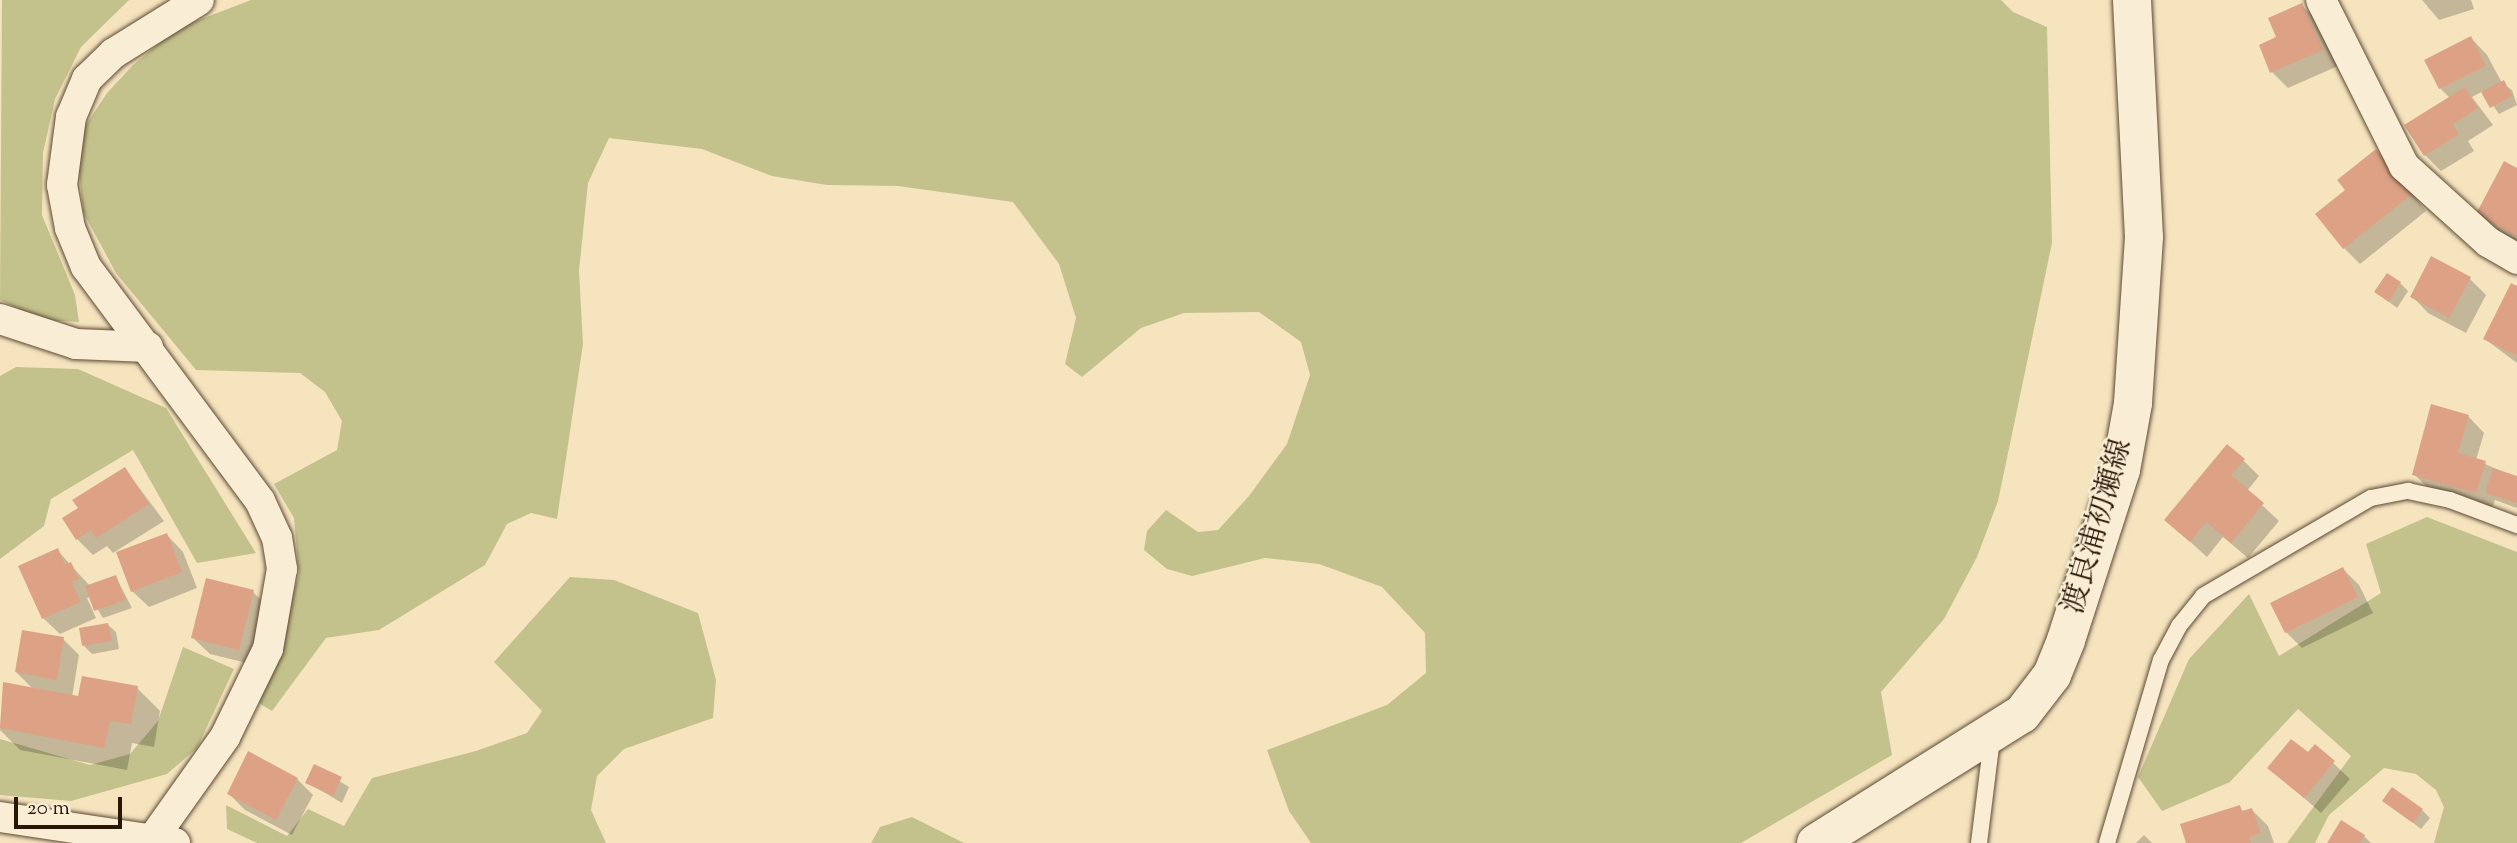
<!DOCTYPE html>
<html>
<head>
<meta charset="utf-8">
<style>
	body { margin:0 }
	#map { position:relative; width:2517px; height:843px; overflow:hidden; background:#f6e4bf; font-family:"Sorts Mill Goudy","Noto Serif JP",serif }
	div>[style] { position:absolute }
	.green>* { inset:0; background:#c4c28c }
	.shadow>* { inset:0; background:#0003 }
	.building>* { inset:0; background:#dda286 }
	.roads { filter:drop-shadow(0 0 2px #5d4a34) drop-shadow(0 0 2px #5d4a34) }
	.service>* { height:16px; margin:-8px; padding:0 8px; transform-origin:8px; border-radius:8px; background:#f9edd5 }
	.minor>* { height:30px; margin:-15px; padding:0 15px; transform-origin:15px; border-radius:15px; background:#f9edd5 }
	.secondary>* { height:38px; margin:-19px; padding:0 19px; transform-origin:19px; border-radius:19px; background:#f9edd5 }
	span { translate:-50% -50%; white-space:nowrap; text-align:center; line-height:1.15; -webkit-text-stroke:5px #f9edd5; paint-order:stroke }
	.street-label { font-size:30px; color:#2a1605 }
	.scale { position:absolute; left:14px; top:797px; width:108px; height:32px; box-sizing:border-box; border:4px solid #2a1605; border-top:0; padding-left:9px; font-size:21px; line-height:24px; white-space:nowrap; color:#2a1605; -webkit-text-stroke:5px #f9edd5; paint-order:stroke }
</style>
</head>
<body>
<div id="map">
	<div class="green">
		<i style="clip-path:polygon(2px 0,129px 0,81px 47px,55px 99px,43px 153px,42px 215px,75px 295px,79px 322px,43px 320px,0 300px)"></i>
		<i style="clip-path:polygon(251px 0,2001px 0,2013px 12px,2047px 27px,2052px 243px,1998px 501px,1977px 557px,1944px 619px,1881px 692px,1892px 755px,1741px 843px,1311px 843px,1289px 811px,1267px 750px,1387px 705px,1426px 673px,1425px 633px,1382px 587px,1319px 564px,1265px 558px,1192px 576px,1167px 569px,1144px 550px,1147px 531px,1166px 510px,1198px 532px,1218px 530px,1249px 496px,1287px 444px,1310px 375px,1301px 342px,1259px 312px,1184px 313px,1141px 328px,1082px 377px,1065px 364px,1076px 318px,1059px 264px,1013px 202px,898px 186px,827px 185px,772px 176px,702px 149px,609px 138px,588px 183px,579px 271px,583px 344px,557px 519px,531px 513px,507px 524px,485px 565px,379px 630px,326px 638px,272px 711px,257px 702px,299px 575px,294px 518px,274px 484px,337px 450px,342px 421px,325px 392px,300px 373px,196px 370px,116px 273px,83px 212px,79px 171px,84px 128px,107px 93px,133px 65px,178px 28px)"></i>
		<i style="clip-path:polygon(16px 367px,78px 369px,166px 408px,256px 553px,197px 563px,133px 450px,51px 499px,44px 526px,0 559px,0 376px)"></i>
		<i style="clip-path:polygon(2427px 517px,2517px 552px,2517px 843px,2434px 843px,2444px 807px,2436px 790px,2416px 774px,2384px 768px,2329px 815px,2315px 843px,2287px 843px,2351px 756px,2298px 709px,2230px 782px,2162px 811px,2138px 777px,2189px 659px,2249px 594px,2279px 656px,2381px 593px,2366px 544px)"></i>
		<i style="clip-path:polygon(570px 577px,614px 580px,698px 613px,716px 680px,713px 718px,624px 749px,597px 776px,591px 810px,606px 843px,257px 843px,227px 829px,226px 805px,287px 836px,308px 809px,344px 826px,372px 778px,476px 751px,527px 733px,542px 711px,494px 662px)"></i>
		<i style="clip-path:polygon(183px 647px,234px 669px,197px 748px,167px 774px,71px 801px,0 795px,0 739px,90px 765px,130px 754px,158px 721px)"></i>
		<i style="clip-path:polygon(912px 817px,964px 843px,871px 843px,880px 827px)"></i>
	</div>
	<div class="shadow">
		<i style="clip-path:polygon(2422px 0,2471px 0,2474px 9px,2439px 20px)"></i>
		<i style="clip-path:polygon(2301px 5px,2318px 21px,2338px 66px,2288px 88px,2272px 72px)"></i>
		<i style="clip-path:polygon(2471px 38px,2487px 55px,2502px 83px,2512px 90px,2517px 105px,2499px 114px,2483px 91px,2472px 97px,2493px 125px,2468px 141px,2474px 151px,2441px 171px,2425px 155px,2450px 98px,2440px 88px)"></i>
		<i style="clip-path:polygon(2392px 167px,2426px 211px,2360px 264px,2344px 248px)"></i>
		<i style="clip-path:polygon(2517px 170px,2517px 243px,2494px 230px,2478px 214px)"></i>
		<i style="clip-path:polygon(2470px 279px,2486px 295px,2466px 333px,2428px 313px,2412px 296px)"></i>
		<i style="clip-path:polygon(2400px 283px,2408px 291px,2397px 308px,2376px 292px)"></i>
		<i style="clip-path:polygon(2517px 288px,2517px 363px,2485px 339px)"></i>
		<i style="clip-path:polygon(2468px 416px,2484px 433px,2476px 460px,2517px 478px,2517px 508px,2495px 500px,2492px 508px,2430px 490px,2414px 474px)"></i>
		<i style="clip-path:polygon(2243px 460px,2259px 476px,2247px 491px,2279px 521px,2248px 558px,2223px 537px,2207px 557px,2166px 520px)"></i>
		<i style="clip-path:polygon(125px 469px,164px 521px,113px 553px,107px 546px,93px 555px,77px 539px)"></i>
		<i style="clip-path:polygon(167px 535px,183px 552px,197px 588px,149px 607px,132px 591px)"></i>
		<i style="clip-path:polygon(57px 550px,90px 586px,116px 577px,132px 608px,103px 618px,90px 597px,87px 598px,96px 618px,60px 634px,43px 618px)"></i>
		<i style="clip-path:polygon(2343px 569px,2359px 585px,2373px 613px,2302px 648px,2286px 632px)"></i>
		<i style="clip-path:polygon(253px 592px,269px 608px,255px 665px,210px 654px,193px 638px)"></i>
		<i style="clip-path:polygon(108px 625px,116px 632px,119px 649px,92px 654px,84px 646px)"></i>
		<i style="clip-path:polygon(63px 639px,79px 655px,72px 697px,137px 688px,160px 711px,154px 747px,132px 743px,127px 770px,20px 750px,0 730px,4px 684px,34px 690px,16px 672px)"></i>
		<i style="clip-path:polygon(2315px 746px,2350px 779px,2321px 813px,2270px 768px,2308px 755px)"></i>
		<i style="clip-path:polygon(315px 766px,349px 787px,342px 803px,307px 782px)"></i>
		<i style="clip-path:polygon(297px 779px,313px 795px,292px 835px,245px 810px,229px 794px)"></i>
		<i style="clip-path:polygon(2384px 800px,2422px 810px,2430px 818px,2421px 829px)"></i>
		<i style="clip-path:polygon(2239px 807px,2244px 812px,2252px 810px,2268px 826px,2274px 843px,2188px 843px)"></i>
		<i style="clip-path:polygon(2144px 835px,2152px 843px,2136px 843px)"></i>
		<i style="clip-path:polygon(2364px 836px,2371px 843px,2329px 843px)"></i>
	</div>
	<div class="building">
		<i style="clip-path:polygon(2302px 3px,2323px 50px,2270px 73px,2259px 45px,2276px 37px,2268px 18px)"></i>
		<i style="clip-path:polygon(2471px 36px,2486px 66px,2439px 89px,2424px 60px)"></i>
		<i style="clip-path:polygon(2504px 80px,2512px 96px,2490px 108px,2481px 92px)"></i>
		<i style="clip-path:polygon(2465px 87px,2478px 108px,2453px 124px,2459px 134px,2424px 156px,2404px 125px)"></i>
		<i style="clip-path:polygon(2376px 149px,2412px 194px,2343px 249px,2315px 214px,2345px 190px,2337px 180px)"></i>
		<i style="clip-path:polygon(2504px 161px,2517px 168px,2517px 237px,2476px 214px)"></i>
		<i style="clip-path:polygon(2431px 256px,2471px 277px,2449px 318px,2410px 297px)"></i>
		<i style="clip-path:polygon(2387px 273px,2401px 282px,2389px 302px,2374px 292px)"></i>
		<i style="clip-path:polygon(2511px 283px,2517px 286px,2517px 356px,2483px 339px)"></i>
		<i style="clip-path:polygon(2431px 404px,2469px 415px,2458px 453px,2486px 461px,2476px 493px,2412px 475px)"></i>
		<i style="clip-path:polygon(2227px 444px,2245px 459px,2231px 475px,2264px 503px,2231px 543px,2206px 522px,2190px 542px,2164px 520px)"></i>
		<i style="clip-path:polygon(125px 467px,149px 504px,96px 538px,91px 530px,76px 540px,62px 518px,78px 508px,72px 500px)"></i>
		<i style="clip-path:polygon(2493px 468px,2517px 476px,2517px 503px,2485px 493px)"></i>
		<i style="clip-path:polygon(167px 533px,182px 572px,131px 592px,116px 552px)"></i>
		<i style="clip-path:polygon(58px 548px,65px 565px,71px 562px,79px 579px,72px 582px,81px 602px,42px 619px,18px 566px)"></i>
		<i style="clip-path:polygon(2343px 567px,2358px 597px,2285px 633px,2270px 603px)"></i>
		<i style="clip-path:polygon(116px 575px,125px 600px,94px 611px,85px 586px)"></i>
		<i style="clip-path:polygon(206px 578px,254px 590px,239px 650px,191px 638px)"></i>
		<i style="clip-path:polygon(108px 623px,112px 641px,82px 646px,79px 628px)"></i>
		<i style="clip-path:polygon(22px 630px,64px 637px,57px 680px,15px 672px)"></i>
		<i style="clip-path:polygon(82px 676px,138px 686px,131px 724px,110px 721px,104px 748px,0 728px,3px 682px,78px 696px)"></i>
		<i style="clip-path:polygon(2291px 739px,2308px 752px,2315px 744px,2335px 761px,2304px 798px,2267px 768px)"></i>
		<i style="clip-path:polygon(248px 751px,298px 778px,276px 820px,227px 794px)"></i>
		<i style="clip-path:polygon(314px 764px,342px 777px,333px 796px,305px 783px)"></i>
		<i style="clip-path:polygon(2392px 787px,2423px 809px,2413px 823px,2382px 801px)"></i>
		<i style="clip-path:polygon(2240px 805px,2242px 811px,2252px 808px,2261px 833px,2249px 837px,2251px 843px,2186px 843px,2180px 824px)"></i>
		<i style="clip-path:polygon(2341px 820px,2365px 835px,2360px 843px,2327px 843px)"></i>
	</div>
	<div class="roads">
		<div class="service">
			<i style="left:1979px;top:843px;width:106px;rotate:-82.9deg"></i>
			<i style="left:2107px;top:843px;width:191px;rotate:-73.6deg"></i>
			<i style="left:2161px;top:660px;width:38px;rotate:-62deg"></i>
			<i style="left:2179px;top:626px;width:38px;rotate:-51deg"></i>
			<i style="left:2203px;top:596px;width:194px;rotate:-30.3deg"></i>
			<i style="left:2371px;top:498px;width:38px;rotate:-11deg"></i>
			<i style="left:2408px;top:491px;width:43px;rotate:12.1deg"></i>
			<i style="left:2450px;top:500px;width:72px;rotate:20.5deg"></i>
		</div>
		<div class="minor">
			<i style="left:2321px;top:0;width:186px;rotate:63.4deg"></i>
			<i style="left:2404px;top:166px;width:113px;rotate:42.1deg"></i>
			<i style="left:2488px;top:242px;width:34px;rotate:30deg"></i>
			<i style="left:0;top:319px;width:80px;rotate:18.2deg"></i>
			<i style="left:76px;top:344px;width:72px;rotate:2.4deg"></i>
			<i style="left:0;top:817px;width:177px;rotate:8.5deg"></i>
			<i style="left:154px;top:837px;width:123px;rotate:-54.6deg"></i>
			<i style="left:225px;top:737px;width:98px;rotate:-64deg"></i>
			<i style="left:268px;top:649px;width:81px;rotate:-80.1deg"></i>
			<i style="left:282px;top:569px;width:31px;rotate:-99deg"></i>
			<i style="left:277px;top:538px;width:41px;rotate:-114.7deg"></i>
			<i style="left:260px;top:501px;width:292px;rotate:-126.6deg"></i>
			<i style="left:86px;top:267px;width:42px;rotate:-112.3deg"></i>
			<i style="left:70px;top:228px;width:44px;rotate:-100.5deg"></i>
			<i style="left:62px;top:185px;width:69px;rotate:-82.5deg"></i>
			<i style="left:71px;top:117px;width:41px;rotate:-67.2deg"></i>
			<i style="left:87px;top:79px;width:37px;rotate:-44deg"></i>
			<i style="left:114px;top:53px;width:100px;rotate:-31.9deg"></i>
		</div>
		<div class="secondary">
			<i style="left:1816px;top:843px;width:243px;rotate:-32.1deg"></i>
			<i style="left:2022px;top:714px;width:49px;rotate:-52.4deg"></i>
			<i style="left:2052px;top:675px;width:38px;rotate:-68deg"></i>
			<i style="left:2066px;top:640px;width:179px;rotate:-72.1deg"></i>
			<i style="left:2121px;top:470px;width:68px;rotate:-79.8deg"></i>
			<i style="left:2133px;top:403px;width:166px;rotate:-86.2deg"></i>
			<i style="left:2144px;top:237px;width:237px;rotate:-92.9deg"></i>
		</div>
	</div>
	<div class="street-label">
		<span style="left:2099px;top:527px;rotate:-74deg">渡良浦初瀬線</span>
	</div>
	<div class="scale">20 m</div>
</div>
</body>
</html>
